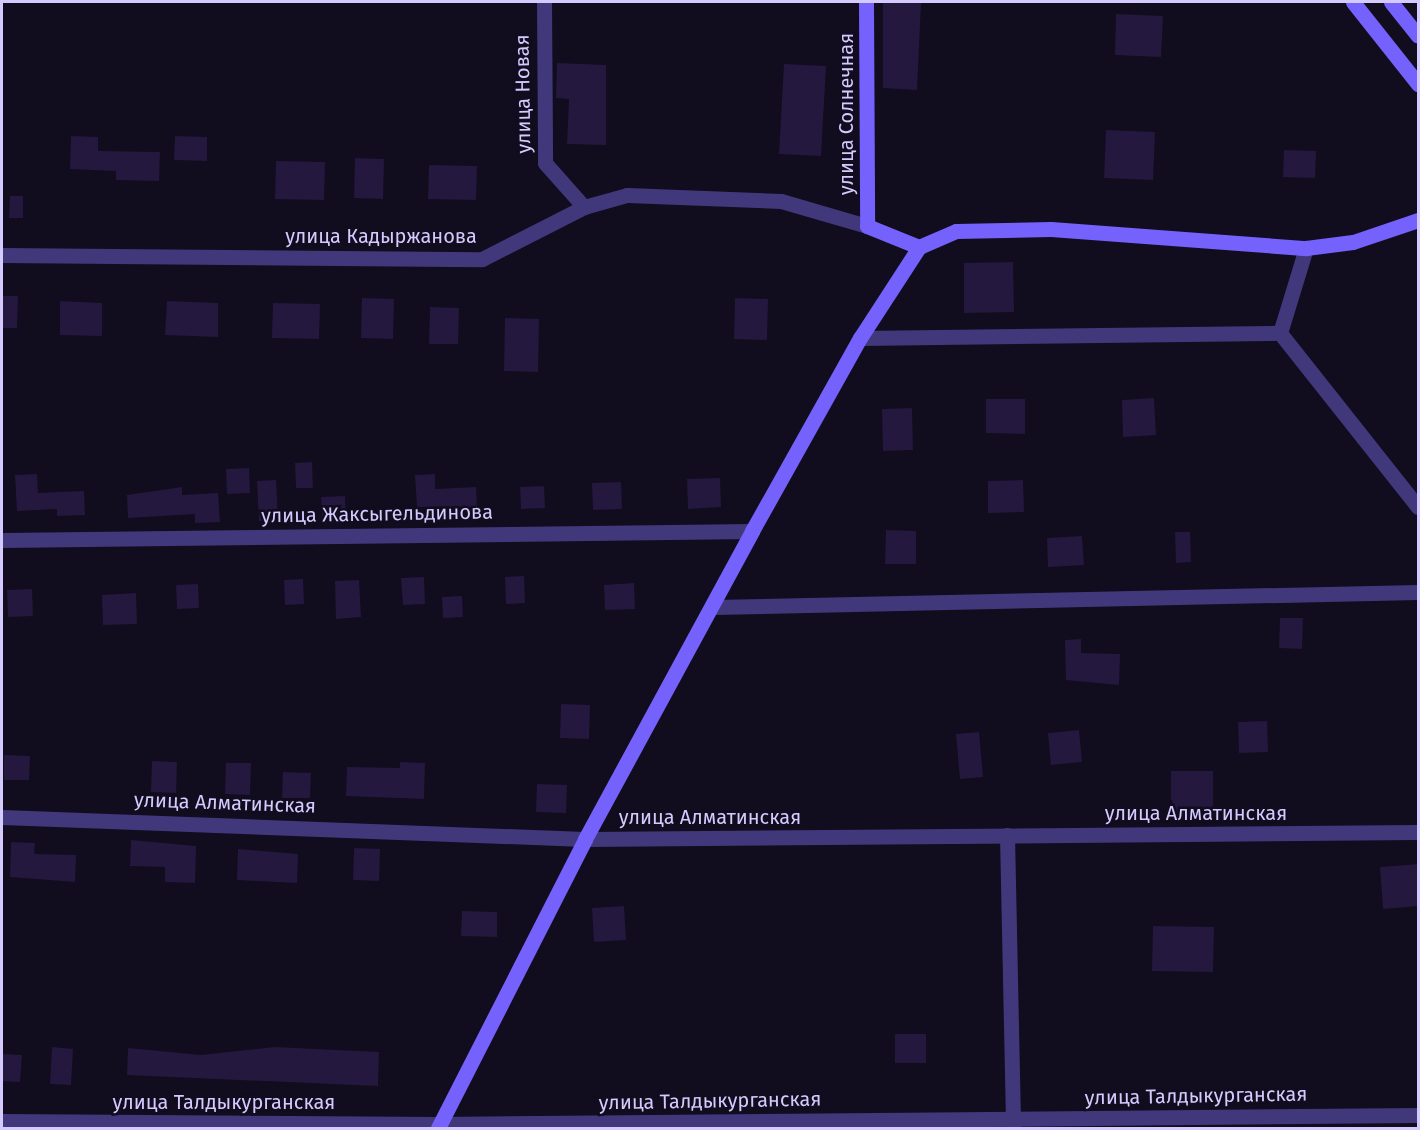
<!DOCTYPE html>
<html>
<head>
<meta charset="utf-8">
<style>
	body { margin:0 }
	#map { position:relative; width:1420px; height:1130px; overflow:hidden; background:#110c1e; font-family:"Fira Sans",sans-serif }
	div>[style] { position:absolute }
	.building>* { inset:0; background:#24183e }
	.street>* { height:15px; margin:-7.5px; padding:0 7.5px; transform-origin:7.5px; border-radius:7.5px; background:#41387c }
	.secondary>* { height:15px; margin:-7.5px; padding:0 7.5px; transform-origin:7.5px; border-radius:7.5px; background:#7562fd }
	span { translate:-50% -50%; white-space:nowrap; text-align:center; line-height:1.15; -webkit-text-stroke:5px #110c1e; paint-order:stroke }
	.street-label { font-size:20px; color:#d5cafe }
	.frame { position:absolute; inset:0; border:3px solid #d5cafe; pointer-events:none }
</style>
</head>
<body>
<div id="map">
	<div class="building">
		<i style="clip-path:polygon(883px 2px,921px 3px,917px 90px,883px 88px)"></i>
		<i style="clip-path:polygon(1116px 14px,1163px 16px,1161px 57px,1115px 55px)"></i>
		<i style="clip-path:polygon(557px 63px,606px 65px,606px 145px,567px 144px,569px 99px,556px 98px)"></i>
		<i style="clip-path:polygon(784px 64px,826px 66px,821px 156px,779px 154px)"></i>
		<i style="clip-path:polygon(1106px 130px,1155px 132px,1153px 180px,1104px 178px)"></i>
		<i style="clip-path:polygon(71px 136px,98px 137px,98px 151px,160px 152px,159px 181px,116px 180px,116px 171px,70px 169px)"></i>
		<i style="clip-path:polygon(175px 136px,207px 137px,207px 161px,174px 160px)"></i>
		<i style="clip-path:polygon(1284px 150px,1316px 151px,1315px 178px,1283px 177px)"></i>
		<i style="clip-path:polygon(355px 158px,384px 159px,383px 199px,354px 198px)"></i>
		<i style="clip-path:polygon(276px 161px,325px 162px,324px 200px,275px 199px)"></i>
		<i style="clip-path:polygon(429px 165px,477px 166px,476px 200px,428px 199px)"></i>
		<i style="clip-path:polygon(10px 196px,23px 196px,23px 218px,9px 218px)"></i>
		<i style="clip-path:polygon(1013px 262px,1014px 312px,964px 313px,964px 263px)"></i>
		<i style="clip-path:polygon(2px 296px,18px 296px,17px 328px,2px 328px)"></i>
		<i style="clip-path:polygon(362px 298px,394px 299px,393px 339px,361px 338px)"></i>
		<i style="clip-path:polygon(735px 298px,768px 299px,767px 340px,734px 339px)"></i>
		<i style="clip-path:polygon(60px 301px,102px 303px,102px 336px,60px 335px)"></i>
		<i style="clip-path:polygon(167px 301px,218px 303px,218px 337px,165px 335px)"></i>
		<i style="clip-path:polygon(273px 303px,320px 304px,319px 339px,272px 338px)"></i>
		<i style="clip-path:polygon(430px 307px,459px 308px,458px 344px,429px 344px)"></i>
		<i style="clip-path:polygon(505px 318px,539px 319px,538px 372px,504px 371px)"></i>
		<i style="clip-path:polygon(1154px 398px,1156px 435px,1123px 437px,1122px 400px)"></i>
		<i style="clip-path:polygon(986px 399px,1025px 399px,1025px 434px,986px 433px)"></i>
		<i style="clip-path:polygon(912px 408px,913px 450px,883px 451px,882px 409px)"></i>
		<i style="clip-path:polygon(312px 462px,313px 488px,296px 488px,295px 463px)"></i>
		<i style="clip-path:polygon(249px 468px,250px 493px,227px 494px,226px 469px)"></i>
		<i style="clip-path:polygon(37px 474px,38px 493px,84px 491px,85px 515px,57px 516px,57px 509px,17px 511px,15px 475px)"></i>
		<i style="clip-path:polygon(435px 474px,435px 489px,476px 487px,477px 508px,417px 507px,415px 475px)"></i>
		<i style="clip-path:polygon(720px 478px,721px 507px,688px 509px,687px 479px)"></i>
		<i style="clip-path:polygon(276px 480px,278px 520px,259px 521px,257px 481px)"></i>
		<i style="clip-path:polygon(1023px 480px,1024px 512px,988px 513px,988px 481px)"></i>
		<i style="clip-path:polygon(621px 482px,622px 509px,593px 510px,592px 483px)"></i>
		<i style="clip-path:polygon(544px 486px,545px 508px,521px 509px,520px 487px)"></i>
		<i style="clip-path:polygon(182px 487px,182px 495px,218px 493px,220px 522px,195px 523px,195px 514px,128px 518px,127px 495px)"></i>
		<i style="clip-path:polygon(345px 496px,346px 523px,323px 524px,321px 497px)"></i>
		<i style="clip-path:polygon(886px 530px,916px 531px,916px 564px,885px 564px)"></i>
		<i style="clip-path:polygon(1175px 532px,1190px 532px,1191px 562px,1176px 563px)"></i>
		<i style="clip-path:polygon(1082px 536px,1084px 565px,1048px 567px,1047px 538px)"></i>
		<i style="clip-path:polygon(524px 576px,525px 603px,506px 604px,505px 577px)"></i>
		<i style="clip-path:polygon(424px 577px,425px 604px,403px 605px,401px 578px)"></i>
		<i style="clip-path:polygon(303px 579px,304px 604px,285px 605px,284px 580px)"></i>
		<i style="clip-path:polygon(359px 580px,361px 617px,336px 619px,335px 581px)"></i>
		<i style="clip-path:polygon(634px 583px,635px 609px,605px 610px,604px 585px)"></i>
		<i style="clip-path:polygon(198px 584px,199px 608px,177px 609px,176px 585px)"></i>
		<i style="clip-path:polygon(32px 589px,33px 616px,8px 617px,7px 590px)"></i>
		<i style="clip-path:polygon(136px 593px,137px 624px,103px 625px,102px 595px)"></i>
		<i style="clip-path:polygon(462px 596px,463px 617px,443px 618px,442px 597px)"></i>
		<i style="clip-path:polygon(1280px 618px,1303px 618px,1302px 649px,1279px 648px)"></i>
		<i style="clip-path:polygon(1081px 639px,1081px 653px,1120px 654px,1119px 685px,1066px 680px,1065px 640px)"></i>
		<i style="clip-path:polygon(561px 704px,590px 705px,589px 739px,560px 738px)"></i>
		<i style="clip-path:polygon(1267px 721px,1268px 752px,1239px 753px,1238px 722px)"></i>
		<i style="clip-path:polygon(1079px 730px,1082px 762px,1051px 765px,1048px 733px)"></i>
		<i style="clip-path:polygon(979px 732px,983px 777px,960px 779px,956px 734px)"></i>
		<i style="clip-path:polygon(4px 755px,30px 756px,29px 780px,4px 780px)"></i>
		<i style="clip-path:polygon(152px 761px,177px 762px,176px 793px,151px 792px)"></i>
		<i style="clip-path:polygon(400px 762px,425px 763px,424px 799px,346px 796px,347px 767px,400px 768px)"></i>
		<i style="clip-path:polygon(226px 763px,251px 763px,250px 795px,225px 794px)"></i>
		<i style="clip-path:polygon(1171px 771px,1213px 771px,1213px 815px,1171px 815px)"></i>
		<i style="clip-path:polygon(283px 772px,311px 773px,310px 798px,282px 798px)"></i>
		<i style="clip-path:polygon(537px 784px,567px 785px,566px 813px,536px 812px)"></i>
		<i style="clip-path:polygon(131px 840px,196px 846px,195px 883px,165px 882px,165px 867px,130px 866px)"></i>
		<i style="clip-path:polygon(11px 842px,35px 843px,34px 854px,76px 855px,75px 882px,10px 877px)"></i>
		<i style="clip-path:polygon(354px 848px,380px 849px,379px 881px,353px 880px)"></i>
		<i style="clip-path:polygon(238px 849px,298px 854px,297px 883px,237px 880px)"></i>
		<i style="clip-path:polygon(1419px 864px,1419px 906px,1383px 909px,1380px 867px)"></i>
		<i style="clip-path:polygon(624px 906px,626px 940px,594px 942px,592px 908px)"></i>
		<i style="clip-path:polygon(462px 911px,497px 912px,497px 937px,461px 936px)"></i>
		<i style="clip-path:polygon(1153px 926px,1214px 927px,1213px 972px,1152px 971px)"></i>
		<i style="clip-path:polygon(895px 1034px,926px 1034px,926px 1063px,895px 1063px)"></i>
		<i style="clip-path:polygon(52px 1047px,73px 1049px,71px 1085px,50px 1084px)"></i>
		<i style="clip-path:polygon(275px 1047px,379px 1052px,378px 1086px,127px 1075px,128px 1048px,201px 1055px)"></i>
		<i style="clip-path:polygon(2px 1054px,22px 1055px,20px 1082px,2px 1081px)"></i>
	</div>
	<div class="street">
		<i style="left:544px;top:2px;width:161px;rotate:89.6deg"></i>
		<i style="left:545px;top:163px;width:59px;rotate:48.4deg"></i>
		<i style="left:2px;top:255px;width:480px;rotate:0.5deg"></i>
		<i style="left:482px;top:259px;width:114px;rotate:-27deg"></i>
		<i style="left:584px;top:207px;width:45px;rotate:-15.6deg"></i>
		<i style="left:627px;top:195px;width:154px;rotate:2.2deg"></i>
		<i style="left:781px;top:201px;width:90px;rotate:16.2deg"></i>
		<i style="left:1280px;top:333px;width:222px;rotate:51.6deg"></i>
		<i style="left:860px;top:338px;width:420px;rotate:-0.7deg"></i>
		<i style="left:1280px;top:333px;width:89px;rotate:-73deg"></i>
		<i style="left:2px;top:540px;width:750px;rotate:-0.69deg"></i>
		<i style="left:713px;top:607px;width:705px;rotate:-1.22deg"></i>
		<i style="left:2px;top:817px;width:583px;rotate:2.16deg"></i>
		<i style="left:585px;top:839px;width:833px;rotate:-0.48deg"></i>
		<i style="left:1007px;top:835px;width:291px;rotate:88.8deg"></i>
		<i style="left:2px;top:1121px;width:437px;rotate:0.4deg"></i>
		<i style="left:439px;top:1124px;width:979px;rotate:-0.53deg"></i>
	</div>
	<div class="secondary">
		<i style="left:866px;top:2px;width:224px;rotate:89.7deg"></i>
		<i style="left:867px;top:226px;width:56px;rotate:22deg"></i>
		<i style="left:1353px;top:2px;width:105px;rotate:51.6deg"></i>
		<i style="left:1391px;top:2px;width:43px;rotate:51.5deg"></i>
		<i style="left:438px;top:1128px;width:324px;rotate:-63deg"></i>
		<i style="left:585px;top:839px;width:350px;rotate:-61.5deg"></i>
		<i style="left:752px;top:531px;width:221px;rotate:-60.8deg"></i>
		<i style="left:860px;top:338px;width:108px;rotate:-57deg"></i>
		<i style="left:919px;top:247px;width:40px;rotate:-23.4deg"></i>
		<i style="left:956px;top:231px;width:95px;rotate:-1.2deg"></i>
		<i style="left:1051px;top:229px;width:256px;rotate:4.3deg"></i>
		<i style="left:1306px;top:248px;width:47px;rotate:-7.3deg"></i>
		<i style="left:1353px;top:242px;width:69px;rotate:-18.7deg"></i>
	</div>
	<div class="street-label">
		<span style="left:523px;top:94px;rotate:-91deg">улица Новая</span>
		<span style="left:846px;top:114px;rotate:-90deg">улица Солнечная</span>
		<span style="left:381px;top:236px">улица Кадыржанова</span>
		<span style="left:377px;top:514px;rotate:-1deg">улица Жаксыгельдинова</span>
		<span style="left:225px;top:803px;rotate:2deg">улица Алматинская</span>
		<span style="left:1196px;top:813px">улица Алматинская</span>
		<span style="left:710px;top:817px">улица Алматинская</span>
		<span style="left:1196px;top:1096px;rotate:-1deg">улица Талдыкурганская</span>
		<span style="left:710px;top:1101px;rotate:-1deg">улица Талдыкурганская</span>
		<span style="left:224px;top:1102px">улица Талдыкурганская</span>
	</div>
	<div class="frame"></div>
</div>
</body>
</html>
